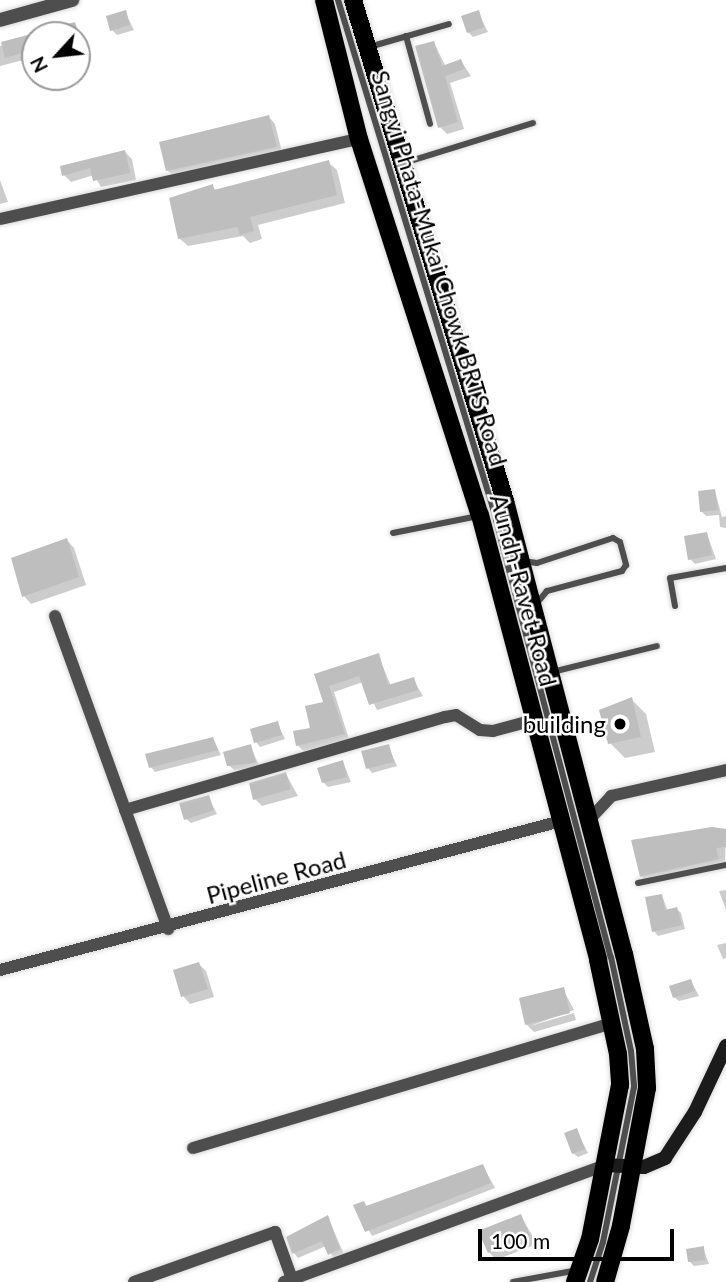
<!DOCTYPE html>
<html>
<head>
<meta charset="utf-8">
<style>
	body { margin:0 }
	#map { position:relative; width:726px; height:1282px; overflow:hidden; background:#fff; font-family:Lato,sans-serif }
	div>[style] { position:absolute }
	.shadow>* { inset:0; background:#0003 }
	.building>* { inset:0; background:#bebebe }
	.roads { filter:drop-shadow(0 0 2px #dbdbdb) drop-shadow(0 0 2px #dbdbdb) }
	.service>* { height:6px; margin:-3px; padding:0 3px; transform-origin:3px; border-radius:3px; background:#4e4e4e }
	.minor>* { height:12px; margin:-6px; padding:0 6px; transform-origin:6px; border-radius:6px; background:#4e4e4e }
	.tertiary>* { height:14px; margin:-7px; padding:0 7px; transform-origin:7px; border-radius:7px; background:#4e4e4e }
	.secondary>* { height:14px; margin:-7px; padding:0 7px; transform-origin:7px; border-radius:7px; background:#1b1b1b }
	.primary>* { height:18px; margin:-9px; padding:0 9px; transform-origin:9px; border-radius:9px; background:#000 }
	.dots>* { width:19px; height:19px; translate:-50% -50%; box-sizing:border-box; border:4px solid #fff; border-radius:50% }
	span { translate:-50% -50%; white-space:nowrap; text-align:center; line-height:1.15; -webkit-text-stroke:5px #fff; paint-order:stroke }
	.street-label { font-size:24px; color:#000 }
	.poi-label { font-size:24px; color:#000 }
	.right { translate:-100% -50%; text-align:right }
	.north { position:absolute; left:21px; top:21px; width:70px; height:70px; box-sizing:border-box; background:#fff; border:2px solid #999; border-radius:50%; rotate:243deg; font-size:19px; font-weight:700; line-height:28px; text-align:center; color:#000 }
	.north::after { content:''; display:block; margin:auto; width:24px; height:32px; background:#000; clip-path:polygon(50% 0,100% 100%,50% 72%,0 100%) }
	.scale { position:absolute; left:478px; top:1229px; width:196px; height:32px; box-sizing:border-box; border:4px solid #000; border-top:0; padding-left:9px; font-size:21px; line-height:24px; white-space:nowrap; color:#000; -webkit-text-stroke:5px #fff; paint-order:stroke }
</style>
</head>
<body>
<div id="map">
	<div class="shadow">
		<i style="clip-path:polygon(125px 12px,134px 30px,117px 35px,112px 30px)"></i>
		<i style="clip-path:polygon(478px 12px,488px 32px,473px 37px,468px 32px)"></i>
		<i style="clip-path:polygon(75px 24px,84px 45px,77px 47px,77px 35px,36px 35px)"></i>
		<i style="clip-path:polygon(35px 35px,35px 57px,0 66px,0 46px)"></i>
		<i style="clip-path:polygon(434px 43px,446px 67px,461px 61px,471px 76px,450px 83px,464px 129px,447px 134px,440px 127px)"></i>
		<i style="clip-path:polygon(269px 117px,275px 124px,282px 152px,174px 176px,167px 170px)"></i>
		<i style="clip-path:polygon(125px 152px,132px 159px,136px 180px,101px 187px,94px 175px,71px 182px,64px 175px)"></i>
		<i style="clip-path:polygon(328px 162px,337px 170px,345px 203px,258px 225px,262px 239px,250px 243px,243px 236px,188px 246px,179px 238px,212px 186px,217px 191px)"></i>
		<i style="clip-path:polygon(0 180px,8px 202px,0 204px)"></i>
		<i style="clip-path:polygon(715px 491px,722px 517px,726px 516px,726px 528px,720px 527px,719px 515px,706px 516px,701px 511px)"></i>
		<i style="clip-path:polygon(707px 534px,716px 559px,695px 564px,690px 559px)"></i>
		<i style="clip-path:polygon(67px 540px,74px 548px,86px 585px,31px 604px,24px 596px)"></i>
		<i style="clip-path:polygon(378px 655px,391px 686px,413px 679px,423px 696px,377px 710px,363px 682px,334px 692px,349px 739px,304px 751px,298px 746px,325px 703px,316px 675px)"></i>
		<i style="clip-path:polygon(631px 699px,646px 714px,655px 752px,625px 758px,610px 743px)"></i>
		<i style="clip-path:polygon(277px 723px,285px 739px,260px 747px,256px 742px)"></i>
		<i style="clip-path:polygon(213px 739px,221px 755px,155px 772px,151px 767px)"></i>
		<i style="clip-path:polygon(250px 746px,260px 767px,234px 770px,229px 765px)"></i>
		<i style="clip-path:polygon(388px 746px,397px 766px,372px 773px,368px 768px)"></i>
		<i style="clip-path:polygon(343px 762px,351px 782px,328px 787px,323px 782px)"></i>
		<i style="clip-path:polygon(286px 774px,298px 796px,262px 806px,255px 799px)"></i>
		<i style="clip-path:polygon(208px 797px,217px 814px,191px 823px,186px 819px)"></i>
		<i style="clip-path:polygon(726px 830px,725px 866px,649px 883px,641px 876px)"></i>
		<i style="clip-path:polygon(726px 890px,726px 910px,719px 891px)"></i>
		<i style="clip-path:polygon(662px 896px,668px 911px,677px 909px,681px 913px,685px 929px,658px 936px,654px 931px)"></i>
		<i style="clip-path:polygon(726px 943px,726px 958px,723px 959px,717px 945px)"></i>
		<i style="clip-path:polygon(199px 964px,206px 971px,214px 997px,190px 1004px,183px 996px)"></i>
		<i style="clip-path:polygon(691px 981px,699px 996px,679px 1001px,674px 997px)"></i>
		<i style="clip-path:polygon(563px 989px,574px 1010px,530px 1026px,574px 1013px,576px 1020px,534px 1032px,527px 1025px,521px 1000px)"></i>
		<i style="clip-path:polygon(576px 1130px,588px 1153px,578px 1157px,573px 1153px)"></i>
		<i style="clip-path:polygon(483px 1166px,495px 1188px,372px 1236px,355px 1206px,364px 1203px,368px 1207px)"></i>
		<i style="clip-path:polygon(521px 1216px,537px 1244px,496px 1260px,489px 1252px)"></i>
		<i style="clip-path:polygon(328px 1218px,344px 1254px,334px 1258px,326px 1246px,298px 1258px,294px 1253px)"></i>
		<i style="clip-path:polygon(703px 1248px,709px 1264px,694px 1266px,689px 1261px)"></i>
	</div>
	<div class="building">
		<i style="clip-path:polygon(126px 10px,130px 25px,110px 31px,106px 16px)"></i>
		<i style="clip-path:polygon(479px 10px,484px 27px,467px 33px,461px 16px)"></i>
		<i style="clip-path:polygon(75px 22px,79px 35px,37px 35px,37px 32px)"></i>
		<i style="clip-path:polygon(35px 33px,35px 49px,5px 58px,1px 42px)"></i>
		<i style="clip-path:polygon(434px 41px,442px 66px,461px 59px,465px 69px,445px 76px,458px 122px,438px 128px,415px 46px)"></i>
		<i style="clip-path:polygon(269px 115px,277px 147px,166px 171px,159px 142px)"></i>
		<i style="clip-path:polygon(125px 150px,130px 173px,93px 181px,90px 168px,62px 176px,60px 166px)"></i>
		<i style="clip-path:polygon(329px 160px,337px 195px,250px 217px,254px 231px,240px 235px,237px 227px,178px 239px,169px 198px,213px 184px,214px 190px)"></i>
		<i style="clip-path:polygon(715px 489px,718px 510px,700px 512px,698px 491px)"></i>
		<i style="clip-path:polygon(707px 532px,712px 555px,688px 560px,684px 536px)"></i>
		<i style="clip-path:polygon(67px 538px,79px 577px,22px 597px,11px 558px)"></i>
		<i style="clip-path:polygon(379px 653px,388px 685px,414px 677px,418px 690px,369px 705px,359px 676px,329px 686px,345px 734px,296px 746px,293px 731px,310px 728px,305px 706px,323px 702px,314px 674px)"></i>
		<i style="clip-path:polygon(632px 697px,641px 737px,608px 744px,599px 710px)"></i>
		<i style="clip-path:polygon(278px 721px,282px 735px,254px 743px,250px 729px)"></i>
		<i style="clip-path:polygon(213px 737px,218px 750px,149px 768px,145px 754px)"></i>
		<i style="clip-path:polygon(251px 744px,256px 763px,227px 766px,223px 752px)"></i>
		<i style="clip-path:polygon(389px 744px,394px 762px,366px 769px,361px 751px)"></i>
		<i style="clip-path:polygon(343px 760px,347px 777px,322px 783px,317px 768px)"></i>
		<i style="clip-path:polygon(286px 772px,291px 789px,253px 800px,249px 783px)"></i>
		<i style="clip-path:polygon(209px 795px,214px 810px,184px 820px,179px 803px)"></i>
		<i style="clip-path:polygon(712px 827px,726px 829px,726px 847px,716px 848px,719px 859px,640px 877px,631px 840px)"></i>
		<i style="clip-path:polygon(662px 894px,665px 910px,677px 907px,682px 925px,652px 932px,645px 897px)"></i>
		<i style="clip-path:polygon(199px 962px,208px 989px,181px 997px,173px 970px)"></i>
		<i style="clip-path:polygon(691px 979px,695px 991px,673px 998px,669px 986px)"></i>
		<i style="clip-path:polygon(564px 987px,570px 1013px,525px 1025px,519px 998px)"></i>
		<i style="clip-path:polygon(577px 1128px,585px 1149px,572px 1154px,564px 1133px)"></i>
		<i style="clip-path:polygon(483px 1164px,491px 1183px,365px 1232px,353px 1205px,364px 1201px,366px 1206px)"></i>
		<i style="clip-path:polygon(521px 1214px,530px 1236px,488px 1253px,478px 1231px)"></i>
		<i style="clip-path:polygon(328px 1215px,340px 1249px,328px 1255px,322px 1241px,292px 1254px,286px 1237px)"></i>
		<i style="clip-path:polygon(704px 1246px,705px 1260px,688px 1262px,686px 1249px)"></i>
	</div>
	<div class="roads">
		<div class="service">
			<i style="left:338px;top:0;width:528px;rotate:73.04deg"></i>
			<i style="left:492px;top:505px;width:467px;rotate:75.3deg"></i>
			<i style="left:611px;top:957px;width:96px;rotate:78deg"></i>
			<i style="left:631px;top:1051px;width:36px;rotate:85deg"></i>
			<i style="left:634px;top:1087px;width:158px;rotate:101.3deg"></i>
			<i style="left:603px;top:1242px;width:42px;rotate:108deg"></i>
			<i style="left:406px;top:36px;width:91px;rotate:74.7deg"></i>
			<i style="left:369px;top:47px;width:83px;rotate:-16deg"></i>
			<i style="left:404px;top:163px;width:135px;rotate:-17.2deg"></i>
			<i style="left:393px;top:533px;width:87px;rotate:-11.3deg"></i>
			<i style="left:523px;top:561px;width:14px;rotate:8deg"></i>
			<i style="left:537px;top:563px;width:80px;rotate:-18.2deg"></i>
			<i style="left:613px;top:538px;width:8px;rotate:30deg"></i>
			<i style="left:620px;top:542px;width:24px;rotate:75deg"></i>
			<i style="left:626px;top:565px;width:7px;rotate:124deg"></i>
			<i style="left:622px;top:571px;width:78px;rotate:165.1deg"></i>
			<i style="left:547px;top:591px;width:16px;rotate:130deg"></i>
			<i style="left:675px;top:606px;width:28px;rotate:-100deg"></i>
			<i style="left:670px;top:578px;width:57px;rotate:-10.1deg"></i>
			<i style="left:552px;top:672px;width:108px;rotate:-13.9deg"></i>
			<i style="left:638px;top:883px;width:90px;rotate:-11.6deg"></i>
			<i style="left:513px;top:1282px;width:66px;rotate:-10.5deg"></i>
		</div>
		<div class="minor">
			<i style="left:0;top:219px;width:368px;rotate:-12.6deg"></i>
			<i style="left:55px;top:616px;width:333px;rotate:70.1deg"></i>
			<i style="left:125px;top:810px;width:333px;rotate:-16.2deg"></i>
			<i style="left:445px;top:717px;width:11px;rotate:-10deg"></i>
			<i style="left:456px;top:715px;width:28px;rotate:32deg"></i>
			<i style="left:480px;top:730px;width:13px;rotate:4deg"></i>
			<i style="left:493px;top:731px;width:42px;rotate:-15deg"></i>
			<i style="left:589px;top:820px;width:33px;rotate:-47deg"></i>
			<i style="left:611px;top:796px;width:118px;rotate:-12.7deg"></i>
			<i style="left:0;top:970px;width:580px;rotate:-14.87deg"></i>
			<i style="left:193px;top:1148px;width:436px;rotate:-16.6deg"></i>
			<i style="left:134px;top:1282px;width:150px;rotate:-19.5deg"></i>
			<i style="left:275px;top:1232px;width:50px;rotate:70.1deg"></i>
			<i style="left:284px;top:1282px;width:342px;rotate:-20deg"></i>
		</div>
		<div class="tertiary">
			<i style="left:0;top:20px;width:75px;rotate:-15.5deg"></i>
		</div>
		<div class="secondary">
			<i style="left:605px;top:1165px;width:39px;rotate:3deg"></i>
			<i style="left:644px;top:1167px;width:23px;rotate:-23deg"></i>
			<i style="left:665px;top:1158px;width:55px;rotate:-56.9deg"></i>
			<i style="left:695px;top:1112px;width:73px;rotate:-64.8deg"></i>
		</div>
		<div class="primary">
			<i style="left:324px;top:0;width:143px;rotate:75.9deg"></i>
			<i style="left:359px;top:139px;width:395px;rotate:72.2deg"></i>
			<i style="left:480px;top:515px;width:460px;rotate:75.1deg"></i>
			<i style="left:598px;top:960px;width:96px;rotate:78deg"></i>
			<i style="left:618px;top:1054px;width:31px;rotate:86deg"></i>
			<i style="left:620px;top:1085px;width:157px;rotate:101deg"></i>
			<i style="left:590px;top:1239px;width:46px;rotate:109.2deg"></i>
			<i style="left:353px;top:0;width:524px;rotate:73.12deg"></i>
			<i style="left:505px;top:501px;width:468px;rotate:75.3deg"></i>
			<i style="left:624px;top:954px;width:97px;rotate:77.5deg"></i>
			<i style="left:645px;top:1049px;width:39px;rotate:87deg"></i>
			<i style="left:647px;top:1088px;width:140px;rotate:100.7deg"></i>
			<i style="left:621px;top:1226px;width:58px;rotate:105.9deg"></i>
		</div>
	</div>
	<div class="dots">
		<i style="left:620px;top:724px;background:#000"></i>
	</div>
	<div class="street-label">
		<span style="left:440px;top:268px;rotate:73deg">Sangvi Phata-Mukai Chowk BRTS Road</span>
		<span style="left:524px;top:590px;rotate:75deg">Aundh-Ravet Road</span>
		<span style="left:276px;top:877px;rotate:-15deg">Pipeline Road</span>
	</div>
	<div class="poi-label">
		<span class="right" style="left:606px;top:724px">building</span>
	</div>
	<div class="north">N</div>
	<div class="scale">100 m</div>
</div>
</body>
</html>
